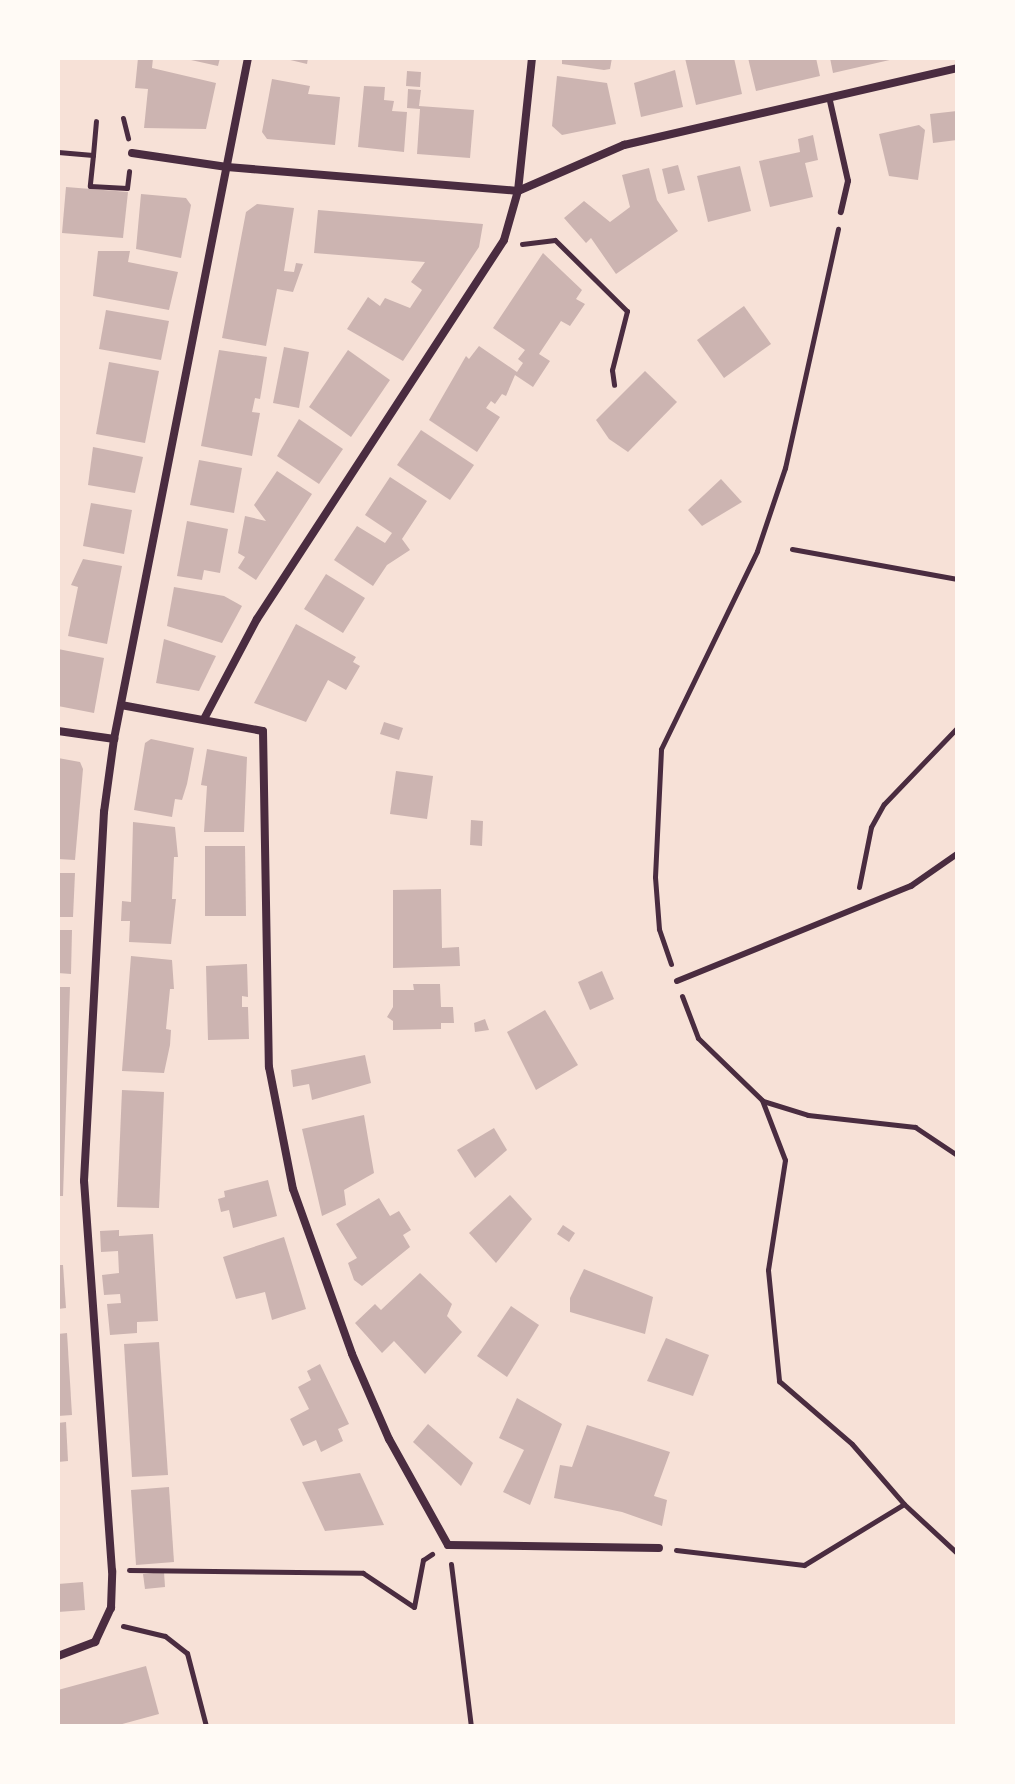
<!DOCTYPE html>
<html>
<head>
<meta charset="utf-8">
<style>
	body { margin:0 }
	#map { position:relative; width:1015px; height:1784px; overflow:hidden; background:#f7e1d7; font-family:Mulish,sans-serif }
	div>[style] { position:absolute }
	.building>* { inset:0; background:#ccb4b1 }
	.path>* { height:5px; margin:-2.5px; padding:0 2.5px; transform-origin:2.5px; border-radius:2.5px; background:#4a2c40 }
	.service>* { height:6px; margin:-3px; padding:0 3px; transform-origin:3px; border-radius:3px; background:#4a2c40 }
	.minor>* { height:8px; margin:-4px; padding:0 4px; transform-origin:4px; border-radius:4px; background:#4a2c40 }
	span { translate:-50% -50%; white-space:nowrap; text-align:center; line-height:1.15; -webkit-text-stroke:8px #fffaf5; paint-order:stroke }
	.frame { position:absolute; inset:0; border:60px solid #fffaf5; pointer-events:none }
</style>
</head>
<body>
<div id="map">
	<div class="building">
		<i style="clip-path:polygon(138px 58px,153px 58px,152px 68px,216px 83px,206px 129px,144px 128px,148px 89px,135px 88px)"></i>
		<i style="clip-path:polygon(182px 58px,220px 58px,218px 66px)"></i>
		<i style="clip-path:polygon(282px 58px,308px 58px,307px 64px)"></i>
		<i style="clip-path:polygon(562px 58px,612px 58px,610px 69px,604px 70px,562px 64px)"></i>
		<i style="clip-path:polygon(685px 58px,734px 58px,742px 94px,696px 105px)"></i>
		<i style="clip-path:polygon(748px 58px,816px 58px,820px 76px,756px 91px)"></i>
		<i style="clip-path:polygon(830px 58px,894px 58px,894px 59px,833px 73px)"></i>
		<i style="clip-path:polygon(675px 70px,683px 107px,641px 117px,634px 83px)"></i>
		<i style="clip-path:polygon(407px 71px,421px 72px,420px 87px,406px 86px)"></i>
		<i style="clip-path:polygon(557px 76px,607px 83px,616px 124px,562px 135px,552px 126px)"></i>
		<i style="clip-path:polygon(272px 79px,310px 86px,308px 94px,340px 97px,335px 145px,267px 139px,262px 132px)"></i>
		<i style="clip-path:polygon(364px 86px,385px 87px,384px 100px,394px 101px,392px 111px,407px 112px,404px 152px,358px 147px)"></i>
		<i style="clip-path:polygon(408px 89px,421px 90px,419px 106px,474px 110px,470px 158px,417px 154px,420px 109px,407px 108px)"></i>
		<i style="clip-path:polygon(957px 111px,957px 140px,933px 143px,930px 114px)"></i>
		<i style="clip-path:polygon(919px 125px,925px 130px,918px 180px,889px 176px,879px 134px)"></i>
		<i style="clip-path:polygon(813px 135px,818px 160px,805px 163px,813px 197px,770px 207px,759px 161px,800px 152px,798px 139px)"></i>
		<i style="clip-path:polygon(678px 165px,685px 190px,668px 194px,662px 169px)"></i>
		<i style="clip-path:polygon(740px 166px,751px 211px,708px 222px,697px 176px)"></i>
		<i style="clip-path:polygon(649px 168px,657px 200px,678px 231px,616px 274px,591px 238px,586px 243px,564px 218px,584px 201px,610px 222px,630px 207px,622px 175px)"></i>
		<i style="clip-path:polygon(66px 187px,128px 192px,123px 238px,62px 233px)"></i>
		<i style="clip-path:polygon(141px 194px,186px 198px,191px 205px,181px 258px,136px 249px)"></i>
		<i style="clip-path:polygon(257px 204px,294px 208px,284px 271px,294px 272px,296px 263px,303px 264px,293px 292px,277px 289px,266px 346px,222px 338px,246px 212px)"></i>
		<i style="clip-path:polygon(318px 210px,483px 224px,479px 247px,403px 361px,347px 329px,368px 297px,380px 306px,385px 298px,410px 308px,422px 290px,411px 282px,425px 262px,314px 253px)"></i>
		<i style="clip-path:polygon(98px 251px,130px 251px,128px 262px,178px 272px,169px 310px,93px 296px)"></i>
		<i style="clip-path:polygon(543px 253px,582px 290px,576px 299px,585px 304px,570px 326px,561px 321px,539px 354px,550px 361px,533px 387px,515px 375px,506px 396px,502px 394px,495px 404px,491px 401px,486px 408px,500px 417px,477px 452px,429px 420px,466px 356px,469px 359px,479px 346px,517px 372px,523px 363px,518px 359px,525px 350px,493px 328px)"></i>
		<i style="clip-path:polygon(744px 306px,771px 344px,724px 378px,697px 340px)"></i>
		<i style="clip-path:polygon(106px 310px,169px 321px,161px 360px,99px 349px)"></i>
		<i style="clip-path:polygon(284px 347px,309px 352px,299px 408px,273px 403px)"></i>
		<i style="clip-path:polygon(219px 350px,267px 357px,260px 399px,255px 398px,252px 412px,260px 413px,252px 456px,201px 446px)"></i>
		<i style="clip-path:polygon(348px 350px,390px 380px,351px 437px,309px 407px)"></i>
		<i style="clip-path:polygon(109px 362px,159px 371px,145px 443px,96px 434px)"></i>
		<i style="clip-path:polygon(645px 371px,677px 402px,628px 452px,609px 439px,596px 420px)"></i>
		<i style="clip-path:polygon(299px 419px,343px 449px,319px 484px,277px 456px)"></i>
		<i style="clip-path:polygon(421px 430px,474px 465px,450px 500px,397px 465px)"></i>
		<i style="clip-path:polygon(93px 447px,143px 457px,135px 493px,88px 485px)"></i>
		<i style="clip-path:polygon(199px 460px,242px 468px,234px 513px,190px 505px)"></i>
		<i style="clip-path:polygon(277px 471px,312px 494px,256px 580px,238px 568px,245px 557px,238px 553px,245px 516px,266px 521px,254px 505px)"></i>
		<i style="clip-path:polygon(390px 477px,427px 501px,402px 539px,410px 550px,387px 565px,373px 586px,334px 560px,357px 526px,385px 543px,392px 533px,365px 515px)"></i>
		<i style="clip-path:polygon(721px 479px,742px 502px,702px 526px,688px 510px)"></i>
		<i style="clip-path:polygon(91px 503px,132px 510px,124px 554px,83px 546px)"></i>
		<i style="clip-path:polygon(187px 521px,228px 529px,220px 573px,204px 570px,202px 580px,177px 576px)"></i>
		<i style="clip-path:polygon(83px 559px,122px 566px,107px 644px,68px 636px,78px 587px,71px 585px)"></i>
		<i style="clip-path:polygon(326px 574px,365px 598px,343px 633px,304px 609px)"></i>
		<i style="clip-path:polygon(174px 587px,224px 596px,242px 606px,222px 643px,167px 626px)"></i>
		<i style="clip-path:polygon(296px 624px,356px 657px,353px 662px,360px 666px,346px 690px,328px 680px,306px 722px,254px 703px)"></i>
		<i style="clip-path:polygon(164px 639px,216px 656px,199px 691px,156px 683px)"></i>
		<i style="clip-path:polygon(58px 649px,104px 658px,94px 713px,58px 706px)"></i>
		<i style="clip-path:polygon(384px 722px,403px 728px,399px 740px,380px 734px)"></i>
		<i style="clip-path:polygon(151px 739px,194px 748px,187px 784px,182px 800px,175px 799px,172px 817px,134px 810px,145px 743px)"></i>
		<i style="clip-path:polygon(207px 749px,247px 757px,244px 832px,204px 832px,207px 786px,201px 785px)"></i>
		<i style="clip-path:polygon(58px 758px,80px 762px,83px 769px,75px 860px,58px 859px)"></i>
		<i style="clip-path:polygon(396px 771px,433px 776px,427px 819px,390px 814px)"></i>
		<i style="clip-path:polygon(471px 820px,483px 821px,482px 846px,470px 845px)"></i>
		<i style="clip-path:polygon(133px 822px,175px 827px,178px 857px,174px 857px,172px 899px,176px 899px,171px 944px,129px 942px,130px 921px,121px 921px,122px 901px,131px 902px)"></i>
		<i style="clip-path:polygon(205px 846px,245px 846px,246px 916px,205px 916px)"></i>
		<i style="clip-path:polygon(58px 873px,75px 873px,73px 917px,58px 917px)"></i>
		<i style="clip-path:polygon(441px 889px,442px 948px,459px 947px,460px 966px,393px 968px,393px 890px)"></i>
		<i style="clip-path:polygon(58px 930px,72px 930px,71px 974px,58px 973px)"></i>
		<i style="clip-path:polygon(131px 956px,172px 960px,174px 989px,170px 989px,166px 1029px,171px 1030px,170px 1045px,164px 1073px,122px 1071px)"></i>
		<i style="clip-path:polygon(247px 964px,248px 997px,242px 996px,242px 1007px,248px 1007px,249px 1039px,208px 1040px,206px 966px)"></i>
		<i style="clip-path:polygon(602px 971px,614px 999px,590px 1010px,578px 982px)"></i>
		<i style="clip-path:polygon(413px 984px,440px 984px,441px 1007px,453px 1007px,454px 1023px,441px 1023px,441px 1029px,393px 1030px,393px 1021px,387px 1017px,393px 1007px,393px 990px,414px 990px)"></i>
		<i style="clip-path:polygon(58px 987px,70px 987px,63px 1196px,58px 1196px)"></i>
		<i style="clip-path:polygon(545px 1010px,578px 1065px,536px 1090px,507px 1032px)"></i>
		<i style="clip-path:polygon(485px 1019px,489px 1030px,475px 1032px,474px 1023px)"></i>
		<i style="clip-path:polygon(365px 1055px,371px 1083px,312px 1100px,309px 1084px,293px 1087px,291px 1070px)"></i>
		<i style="clip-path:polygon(122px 1090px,164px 1092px,159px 1208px,117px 1207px)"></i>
		<i style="clip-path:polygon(364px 1115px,374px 1173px,344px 1190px,346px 1205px,322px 1216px,302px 1129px)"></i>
		<i style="clip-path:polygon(494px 1128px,507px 1150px,475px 1178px,457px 1150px)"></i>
		<i style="clip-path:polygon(268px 1180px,277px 1216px,233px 1228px,229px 1210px,221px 1212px,218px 1199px,225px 1197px,224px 1191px)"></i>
		<i style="clip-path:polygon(510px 1195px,532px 1219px,496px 1263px,469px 1233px)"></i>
		<i style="clip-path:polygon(379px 1198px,390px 1216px,399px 1211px,411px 1230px,403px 1235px,410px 1247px,362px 1286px,354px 1280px,348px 1263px,357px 1258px,336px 1224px)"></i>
		<i style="clip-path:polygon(563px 1225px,575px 1233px,569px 1242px,557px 1234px)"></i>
		<i style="clip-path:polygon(119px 1230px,119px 1236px,153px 1234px,158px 1321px,137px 1322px,137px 1333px,110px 1335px,107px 1304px,121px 1303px,120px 1294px,104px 1295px,102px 1275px,119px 1273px,118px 1251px,101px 1252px,100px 1231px)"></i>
		<i style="clip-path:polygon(284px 1237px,306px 1309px,272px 1320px,265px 1292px,236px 1299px,223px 1257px)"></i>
		<i style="clip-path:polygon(58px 1265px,63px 1265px,66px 1308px,58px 1309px)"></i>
		<i style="clip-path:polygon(584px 1269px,653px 1297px,645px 1334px,570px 1312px,570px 1298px)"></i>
		<i style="clip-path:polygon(420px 1273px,452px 1304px,447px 1316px,462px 1332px,425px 1374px,394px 1341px,382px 1353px,355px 1323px,375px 1304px,381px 1310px)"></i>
		<i style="clip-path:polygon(511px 1306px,539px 1325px,507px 1377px,477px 1356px)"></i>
		<i style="clip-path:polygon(67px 1333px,72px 1415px,58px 1416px,58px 1334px)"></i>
		<i style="clip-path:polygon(666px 1338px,709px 1355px,693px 1396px,647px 1381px)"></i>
		<i style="clip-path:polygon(159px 1342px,168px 1475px,132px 1477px,124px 1344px)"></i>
		<i style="clip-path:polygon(320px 1364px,349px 1424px,338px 1429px,343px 1441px,321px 1452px,316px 1440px,303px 1446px,290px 1419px,309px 1409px,298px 1387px,311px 1380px,307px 1371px)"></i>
		<i style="clip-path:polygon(517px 1398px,562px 1424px,530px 1505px,503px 1492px,524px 1450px,499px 1438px)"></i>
		<i style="clip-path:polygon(66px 1422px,68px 1461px,58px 1462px,58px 1423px)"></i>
		<i style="clip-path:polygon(428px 1424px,473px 1463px,461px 1486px,413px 1442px)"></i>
		<i style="clip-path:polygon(587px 1425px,670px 1452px,654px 1496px,667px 1500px,662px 1526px,622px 1512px,554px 1498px,560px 1465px,572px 1467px)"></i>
		<i style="clip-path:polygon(360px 1473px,384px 1525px,325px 1531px,302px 1482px)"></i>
		<i style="clip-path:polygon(169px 1487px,174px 1562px,136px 1565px,131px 1490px)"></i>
		<i style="clip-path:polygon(164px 1572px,165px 1587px,145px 1589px,143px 1574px)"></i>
		<i style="clip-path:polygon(83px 1582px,85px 1610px,58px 1612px,58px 1584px)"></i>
		<i style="clip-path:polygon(146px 1666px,159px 1714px,115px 1726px,58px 1726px,58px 1690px)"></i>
	</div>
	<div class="path">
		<i style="left:123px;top:118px;width:21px;rotate:76deg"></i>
		<i style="left:58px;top:152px;width:35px;rotate:5deg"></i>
		<i style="left:93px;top:155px;width:31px;rotate:96deg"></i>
		<i style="left:90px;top:186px;width:37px;rotate:3deg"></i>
		<i style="left:127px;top:188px;width:17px;rotate:-83deg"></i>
		<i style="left:93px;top:155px;width:34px;rotate:-85deg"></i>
		<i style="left:522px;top:244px;width:33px;rotate:-7deg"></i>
		<i style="left:555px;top:240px;width:101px;rotate:44.6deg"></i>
		<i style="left:627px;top:311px;width:61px;rotate:104.3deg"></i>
		<i style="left:612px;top:370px;width:15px;rotate:82deg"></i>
		<i style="left:792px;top:549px;width:168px;rotate:10.3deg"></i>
		<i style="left:859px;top:887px;width:61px;rotate:-78.7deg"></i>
		<i style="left:871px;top:827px;width:26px;rotate:-61deg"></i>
		<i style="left:884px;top:804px;width:105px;rotate:-46.2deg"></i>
		<i style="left:671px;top:964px;width:37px;rotate:-109deg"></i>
		<i style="left:659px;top:929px;width:52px;rotate:-94.4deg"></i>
		<i style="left:655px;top:877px;width:128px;rotate:-87.3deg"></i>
		<i style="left:661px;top:749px;width:220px;rotate:-64.1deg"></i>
		<i style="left:757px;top:551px;width:88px;rotate:-71.4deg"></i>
		<i style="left:785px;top:468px;width:245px;rotate:-77.5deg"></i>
		<i style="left:682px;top:996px;width:45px;rotate:69.1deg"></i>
		<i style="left:698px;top:1038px;width:89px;rotate:44.1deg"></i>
		<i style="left:762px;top:1100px;width:64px;rotate:69deg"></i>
		<i style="left:785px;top:1160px;width:111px;rotate:98.8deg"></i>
		<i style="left:768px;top:1270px;width:112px;rotate:84.3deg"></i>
		<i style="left:779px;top:1381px;width:96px;rotate:40.8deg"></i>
		<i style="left:852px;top:1444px;width:79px;rotate:49.1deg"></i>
		<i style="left:763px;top:1101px;width:47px;rotate:17.3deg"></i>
		<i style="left:808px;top:1115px;width:108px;rotate:6.4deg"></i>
		<i style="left:915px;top:1127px;width:50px;rotate:33.7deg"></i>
		<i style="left:676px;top:1550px;width:129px;rotate:6.7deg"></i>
		<i style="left:804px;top:1565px;width:117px;rotate:-31.4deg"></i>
		<i style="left:904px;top:1504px;width:72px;rotate:42.8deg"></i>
		<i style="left:451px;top:1564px;width:163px;rotate:83deg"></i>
		<i style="left:129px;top:1570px;width:234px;rotate:0.7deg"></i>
		<i style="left:363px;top:1573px;width:61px;rotate:33.7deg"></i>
		<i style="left:414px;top:1607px;width:48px;rotate:-79.2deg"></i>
		<i style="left:423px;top:1560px;width:11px;rotate:-34deg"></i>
		<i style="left:123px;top:1626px;width:43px;rotate:13.4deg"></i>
		<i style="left:165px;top:1636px;width:28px;rotate:38deg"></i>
		<i style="left:187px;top:1653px;width:75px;rotate:75.4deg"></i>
	</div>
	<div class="service">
		<i style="left:830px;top:101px;width:82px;rotate:77.3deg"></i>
		<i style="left:848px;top:181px;width:32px;rotate:103deg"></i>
		<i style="left:677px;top:981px;width:253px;rotate:-22.1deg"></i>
		<i style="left:911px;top:886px;width:56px;rotate:-34.8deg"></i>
	</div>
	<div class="minor">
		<i style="left:132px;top:153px;width:96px;rotate:8.4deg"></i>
		<i style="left:227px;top:167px;width:292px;rotate:4.7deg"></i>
		<i style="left:518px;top:191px;width:116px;rotate:-23.5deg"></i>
		<i style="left:624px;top:145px;width:342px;rotate:-13deg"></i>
		<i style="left:121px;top:705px;width:144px;rotate:10.4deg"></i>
		<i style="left:263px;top:731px;width:336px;rotate:89deg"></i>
		<i style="left:269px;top:1067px;width:124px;rotate:78.9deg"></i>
		<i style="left:293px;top:1189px;width:175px;rotate:70.3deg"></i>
		<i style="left:352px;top:1354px;width:93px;rotate:66.5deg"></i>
		<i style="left:389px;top:1439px;width:121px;rotate:60.9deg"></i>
		<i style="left:448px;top:1545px;width:211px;rotate:0.8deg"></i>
		<i style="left:204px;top:719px;width:113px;rotate:-62.1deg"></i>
		<i style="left:257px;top:619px;width:452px;rotate:-56.9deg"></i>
		<i style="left:504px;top:240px;width:51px;rotate:-74.1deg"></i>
		<i style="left:518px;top:191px;width:134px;rotate:-84deg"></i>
		<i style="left:58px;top:731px;width:57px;rotate:8.1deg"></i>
		<i style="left:58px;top:1656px;width:40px;rotate:-21deg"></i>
		<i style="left:95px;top:1642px;width:38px;rotate:-65deg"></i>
		<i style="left:111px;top:1608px;width:37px;rotate:-88deg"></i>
		<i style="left:112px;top:1571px;width:391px;rotate:-94.1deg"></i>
		<i style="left:84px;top:1181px;width:370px;rotate:-86.9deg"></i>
		<i style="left:104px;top:812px;width:74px;rotate:-82.2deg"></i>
		<i style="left:114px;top:739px;width:694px;rotate:-78.87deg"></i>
	</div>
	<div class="frame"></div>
</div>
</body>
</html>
